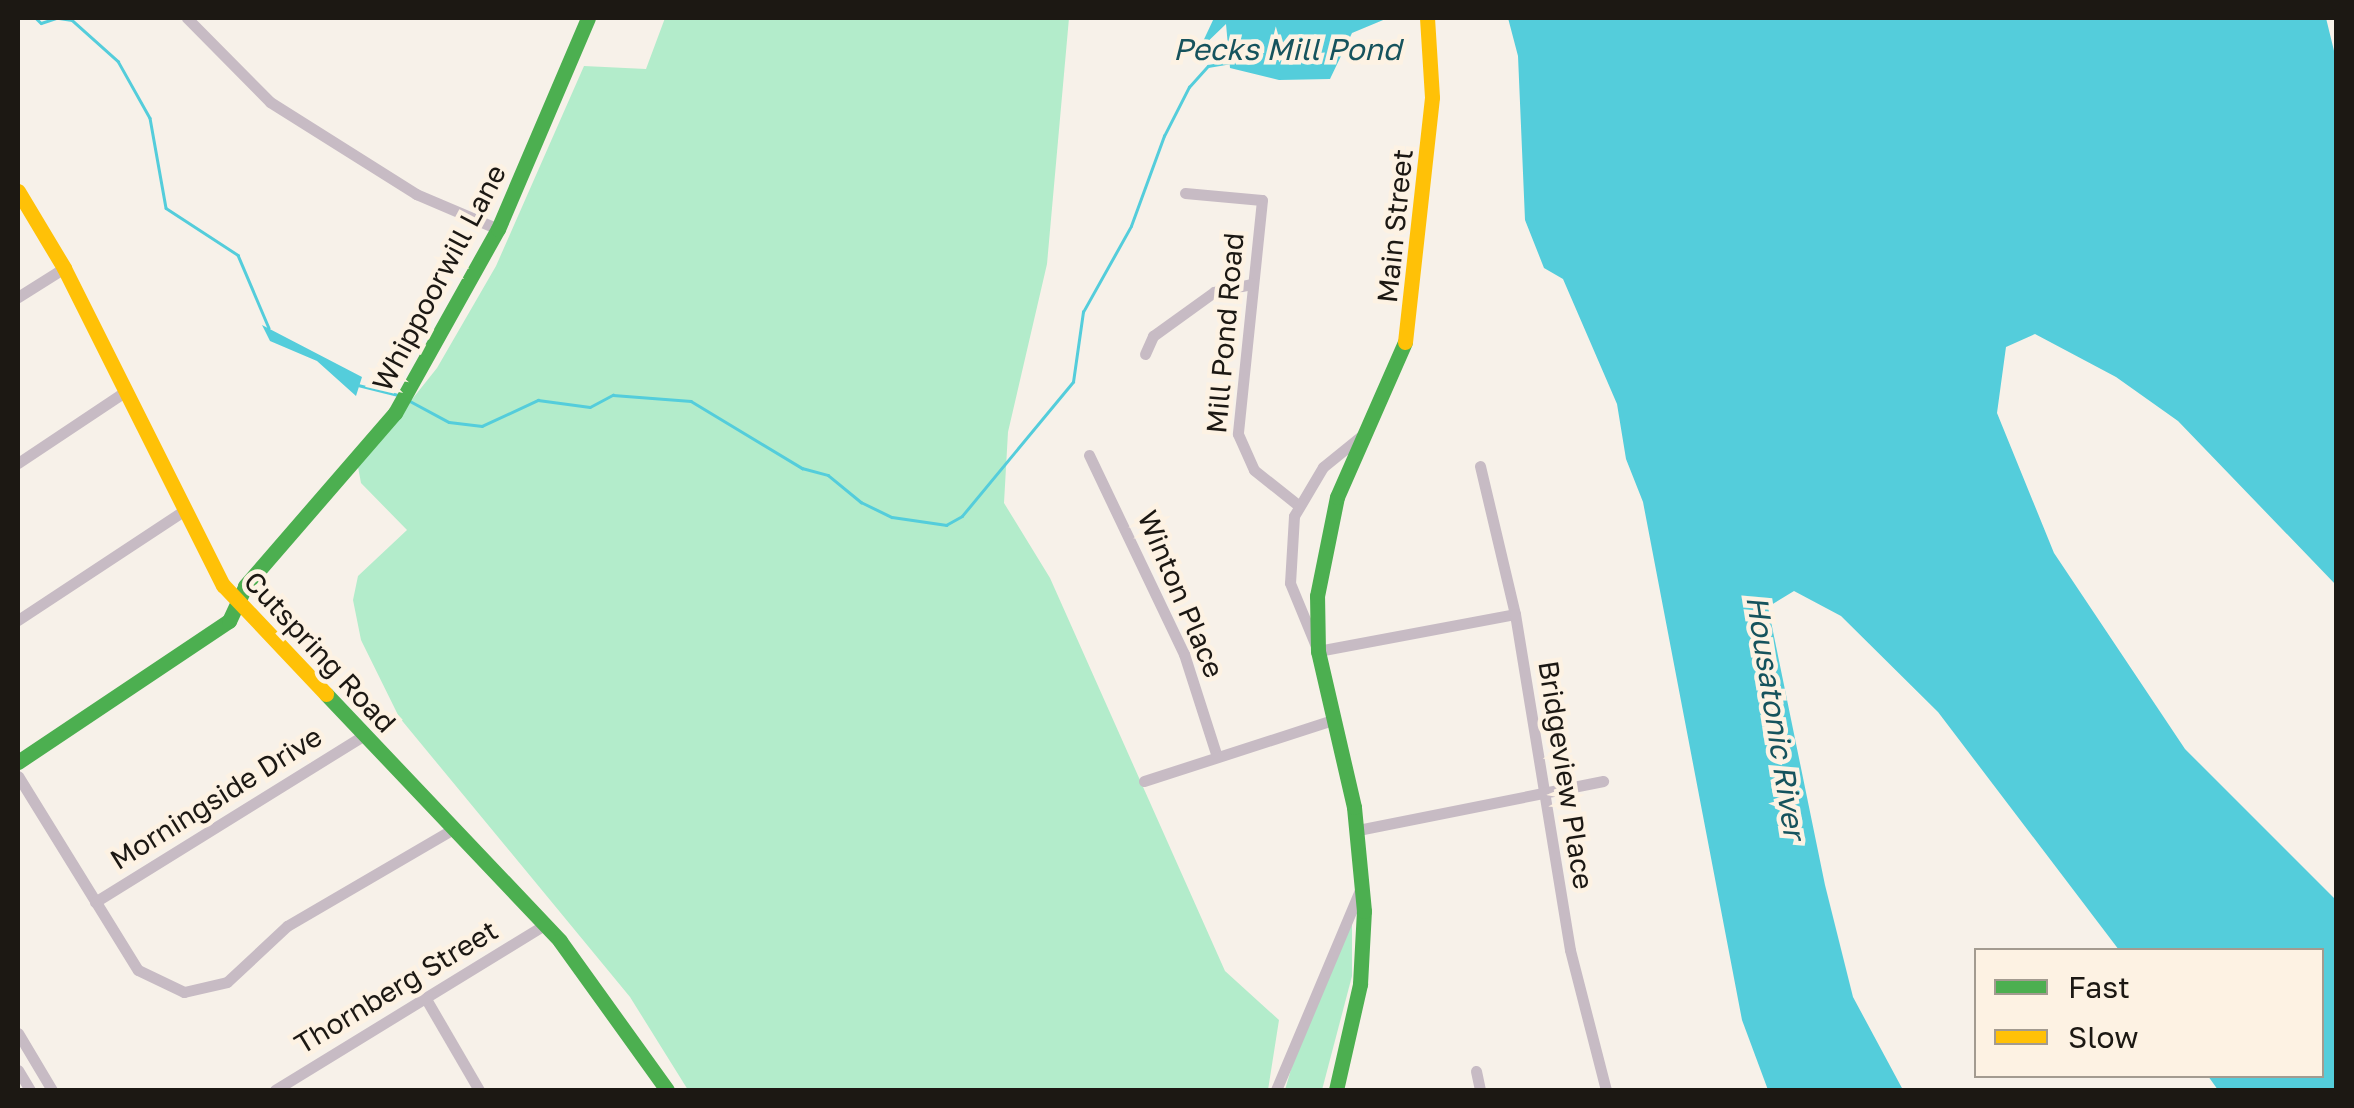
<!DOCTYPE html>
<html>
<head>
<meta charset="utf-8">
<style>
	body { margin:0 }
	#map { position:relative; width:2354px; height:1108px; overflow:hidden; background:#f7f1e9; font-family:"Golos Text",sans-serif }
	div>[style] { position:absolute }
	.green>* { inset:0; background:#b3eccb }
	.water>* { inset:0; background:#54cddb }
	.stream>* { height:2.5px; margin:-1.25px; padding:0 1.25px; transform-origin:1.25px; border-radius:1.25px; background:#54cddb }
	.street>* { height:11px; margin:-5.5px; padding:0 5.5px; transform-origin:5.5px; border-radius:5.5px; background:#c7bbc4 }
	.fast>* { height:15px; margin:-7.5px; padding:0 7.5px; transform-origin:7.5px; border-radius:7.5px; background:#4caf50 }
	.slow>* { height:15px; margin:-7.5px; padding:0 7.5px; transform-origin:7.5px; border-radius:7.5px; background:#ffc107 }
	span { translate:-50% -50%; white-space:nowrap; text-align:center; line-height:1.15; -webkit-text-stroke:9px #fdf2e3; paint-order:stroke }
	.street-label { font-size:28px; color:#1c1813 }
	.water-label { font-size:30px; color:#16535d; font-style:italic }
	.frame { position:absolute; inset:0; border:20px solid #1c1813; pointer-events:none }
	.legend { position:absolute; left:1974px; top:948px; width:350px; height:130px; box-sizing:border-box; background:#fdf2e3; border:2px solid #a39b90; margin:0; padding:12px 18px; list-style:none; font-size:30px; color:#1c1813 }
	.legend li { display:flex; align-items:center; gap:20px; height:50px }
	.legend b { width:50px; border:2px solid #a39b90 }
</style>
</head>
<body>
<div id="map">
	<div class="green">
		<i style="clip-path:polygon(665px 18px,1069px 18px,1047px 264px,1008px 432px,1004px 503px,1050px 578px,1225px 971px,1279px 1020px,1268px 1090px,688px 1090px,630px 997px,399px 717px,361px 640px,353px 600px,358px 576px,407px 530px,361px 483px,358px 467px,437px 368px,496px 266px,584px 66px,646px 69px)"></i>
		<i style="clip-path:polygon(1352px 918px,1352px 976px,1322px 1090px,1285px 1090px,1305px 1021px)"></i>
	</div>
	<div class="water">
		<i style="clip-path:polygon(1214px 18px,1388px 18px,1352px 33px,1330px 79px,1279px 80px,1230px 68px,1226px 24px,1199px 50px)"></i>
		<i style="clip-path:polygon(1508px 18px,2326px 18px,2336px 59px,2336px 585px,2178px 421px,2116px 377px,2035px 334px,2006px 347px,1997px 413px,2054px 553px,2185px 749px,2336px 900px,2336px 1090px,2218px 1090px,2208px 1076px,2322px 1076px,2322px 950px,2119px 950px,1938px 712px,1841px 616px,1794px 591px,1768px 607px,1825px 885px,1853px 997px,1903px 1090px,1768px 1090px,1742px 1020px,1643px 502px,1626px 459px,1617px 404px,1563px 279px,1544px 268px,1525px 220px,1518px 56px)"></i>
		<i style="clip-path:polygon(262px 325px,362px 377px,356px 396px,317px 361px,270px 341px)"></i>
	</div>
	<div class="stream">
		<i style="left:36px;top:18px;width:7px;rotate:45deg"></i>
		<i style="left:41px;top:23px;width:16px;rotate:-18deg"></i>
		<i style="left:59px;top:18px;width:13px;rotate:9deg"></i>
		<i style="left:72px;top:20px;width:62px;rotate:41.7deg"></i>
		<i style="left:118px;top:61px;width:65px;rotate:60.7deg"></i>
		<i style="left:150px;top:118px;width:91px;rotate:79.9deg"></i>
		<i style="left:166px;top:208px;width:86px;rotate:33.1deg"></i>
		<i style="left:238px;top:255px;width:79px;rotate:67deg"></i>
		<i style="left:358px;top:385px;width:41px;rotate:14deg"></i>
		<i style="left:410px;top:401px;width:44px;rotate:28.3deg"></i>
		<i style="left:449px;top:422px;width:33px;rotate:7deg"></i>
		<i style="left:482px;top:426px;width:62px;rotate:-24.9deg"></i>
		<i style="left:538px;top:400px;width:52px;rotate:7.7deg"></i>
		<i style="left:590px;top:407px;width:26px;rotate:-28deg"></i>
		<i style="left:613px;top:395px;width:78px;rotate:4.4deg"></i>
		<i style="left:691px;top:401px;width:130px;rotate:31.1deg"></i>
		<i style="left:802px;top:468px;width:27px;rotate:15deg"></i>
		<i style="left:828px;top:475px;width:43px;rotate:39.3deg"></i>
		<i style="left:861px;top:502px;width:34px;rotate:26deg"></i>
		<i style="left:892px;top:517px;width:55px;rotate:8.4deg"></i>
		<i style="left:946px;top:525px;width:18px;rotate:-29deg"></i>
		<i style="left:962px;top:516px;width:174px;rotate:-50.4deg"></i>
		<i style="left:1073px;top:382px;width:71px;rotate:-81.9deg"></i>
		<i style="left:1083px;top:312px;width:98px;rotate:-60.8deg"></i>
		<i style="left:1131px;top:226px;width:96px;rotate:-69.9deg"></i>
		<i style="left:1164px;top:136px;width:55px;rotate:-63deg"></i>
		<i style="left:1189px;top:87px;width:28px;rotate:-48deg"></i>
		<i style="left:1208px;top:66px;width:23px;rotate:-10deg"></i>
	</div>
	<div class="street">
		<i style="left:187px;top:18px;width:118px;rotate:45.3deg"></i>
		<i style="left:270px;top:102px;width:173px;rotate:32.2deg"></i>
		<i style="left:416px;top:194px;width:89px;rotate:23.1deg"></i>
		<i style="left:1185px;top:193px;width:77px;rotate:5.2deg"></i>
		<i style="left:1262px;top:200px;width:235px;rotate:95.9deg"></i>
		<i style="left:1238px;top:434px;width:39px;rotate:66deg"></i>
		<i style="left:1254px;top:470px;width:56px;rotate:38.5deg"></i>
		<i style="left:18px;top:297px;width:54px;rotate:-32.2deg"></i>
		<i style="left:1145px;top:354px;width:20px;rotate:-66deg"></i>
		<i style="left:1153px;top:336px;width:75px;rotate:-35.8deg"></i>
		<i style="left:1214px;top:292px;width:40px;rotate:-12deg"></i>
		<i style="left:1365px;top:433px;width:54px;rotate:141deg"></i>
		<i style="left:1323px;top:467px;width:57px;rotate:120.6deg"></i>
		<i style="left:1294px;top:516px;width:67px;rotate:93.4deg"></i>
		<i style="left:1290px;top:583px;width:74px;rotate:67.6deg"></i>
		<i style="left:1318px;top:651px;width:200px;rotate:-10.6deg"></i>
		<i style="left:1089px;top:455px;width:221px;rotate:64.5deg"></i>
		<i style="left:1184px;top:654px;width:108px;rotate:72.2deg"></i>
		<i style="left:18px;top:463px;width:126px;rotate:-33.7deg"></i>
		<i style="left:1480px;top:466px;width:152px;rotate:76.7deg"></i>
		<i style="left:1515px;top:614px;width:340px;rotate:80.7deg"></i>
		<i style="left:1570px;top:950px;width:145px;rotate:75.6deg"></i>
		<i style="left:18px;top:620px;width:196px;rotate:-33.4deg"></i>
		<i style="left:18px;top:776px;width:228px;rotate:58.3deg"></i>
		<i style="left:138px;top:970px;width:51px;rotate:25.6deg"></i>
		<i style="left:184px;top:992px;width:44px;rotate:-13.1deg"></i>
		<i style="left:227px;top:982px;width:82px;rotate:-43deg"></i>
		<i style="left:287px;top:926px;width:192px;rotate:-30.3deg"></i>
		<i style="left:1144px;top:781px;width:199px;rotate:-17.9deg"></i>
		<i style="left:1358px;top:830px;width:250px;rotate:-11.3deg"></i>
		<i style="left:95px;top:902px;width:315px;rotate:-31.8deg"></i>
		<i style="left:426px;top:999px;width:105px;rotate:59.8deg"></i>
		<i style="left:18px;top:1033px;width:66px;rotate:59.2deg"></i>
		<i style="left:18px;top:1070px;width:23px;rotate:59deg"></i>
		<i style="left:1476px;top:1071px;width:19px;rotate:78deg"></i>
		<i style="left:275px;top:1090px;width:316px;rotate:-31.5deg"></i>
		<i style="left:1276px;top:1090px;width:219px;rotate:-67.2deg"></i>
	</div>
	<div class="fast">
		<i style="left:326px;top:694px;width:340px;rotate:46.5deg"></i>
		<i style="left:560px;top:941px;width:183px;rotate:54.3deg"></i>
		<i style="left:18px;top:762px;width:254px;rotate:-33.8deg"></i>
		<i style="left:229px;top:621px;width:38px;rotate:-65deg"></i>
		<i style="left:245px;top:586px;width:229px;rotate:-49.1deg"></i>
		<i style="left:395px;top:413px;width:211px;rotate:-60.8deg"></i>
		<i style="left:498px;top:229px;width:229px;rotate:-66.9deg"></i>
		<i style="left:1336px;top:1090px;width:109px;rotate:-77.2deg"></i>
		<i style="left:1360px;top:984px;width:73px;rotate:-86.9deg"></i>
		<i style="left:1364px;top:911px;width:104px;rotate:-95.5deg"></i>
		<i style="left:1354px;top:807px;width:160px;rotate:-103deg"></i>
		<i style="left:1318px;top:651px;width:55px;rotate:-91deg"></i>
		<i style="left:1317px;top:596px;width:101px;rotate:-78.6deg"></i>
		<i style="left:1337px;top:497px;width:169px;rotate:-66.3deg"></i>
	</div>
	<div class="slow">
		<i style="left:18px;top:191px;width:90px;rotate:59.1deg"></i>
		<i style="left:64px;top:268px;width:355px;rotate:63.4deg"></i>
		<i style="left:223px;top:585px;width:150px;rotate:46.6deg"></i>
		<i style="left:1405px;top:342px;width:246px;rotate:-83.7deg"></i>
		<i style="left:1432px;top:97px;width:79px;rotate:-93.6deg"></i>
	</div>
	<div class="street-label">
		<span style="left:1395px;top:226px;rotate:-84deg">Main Street</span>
		<span style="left:439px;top:278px;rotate:-62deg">Whippoorwill Lane</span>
		<span style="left:1225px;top:333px;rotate:-85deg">Mill Pond Road</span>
		<span style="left:1181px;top:594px;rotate:67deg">Winton Place</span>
		<span style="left:320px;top:652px;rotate:47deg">Cutspring Road</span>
		<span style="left:1566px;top:775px;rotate:81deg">Bridgeview Place</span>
		<span style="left:216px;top:798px;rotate:-32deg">Morningside Drive</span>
		<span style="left:396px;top:987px;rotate:-31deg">Thornberg Street</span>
	</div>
	<div class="water-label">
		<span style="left:1287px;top:49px">Pecks Mill Pond</span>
		<span style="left:1776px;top:717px;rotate:81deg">Housatonic River</span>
	</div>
	<div class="frame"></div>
	<ul class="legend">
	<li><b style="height:12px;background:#4caf50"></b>Fast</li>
	<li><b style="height:12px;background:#ffc107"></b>Slow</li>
	</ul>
</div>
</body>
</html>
